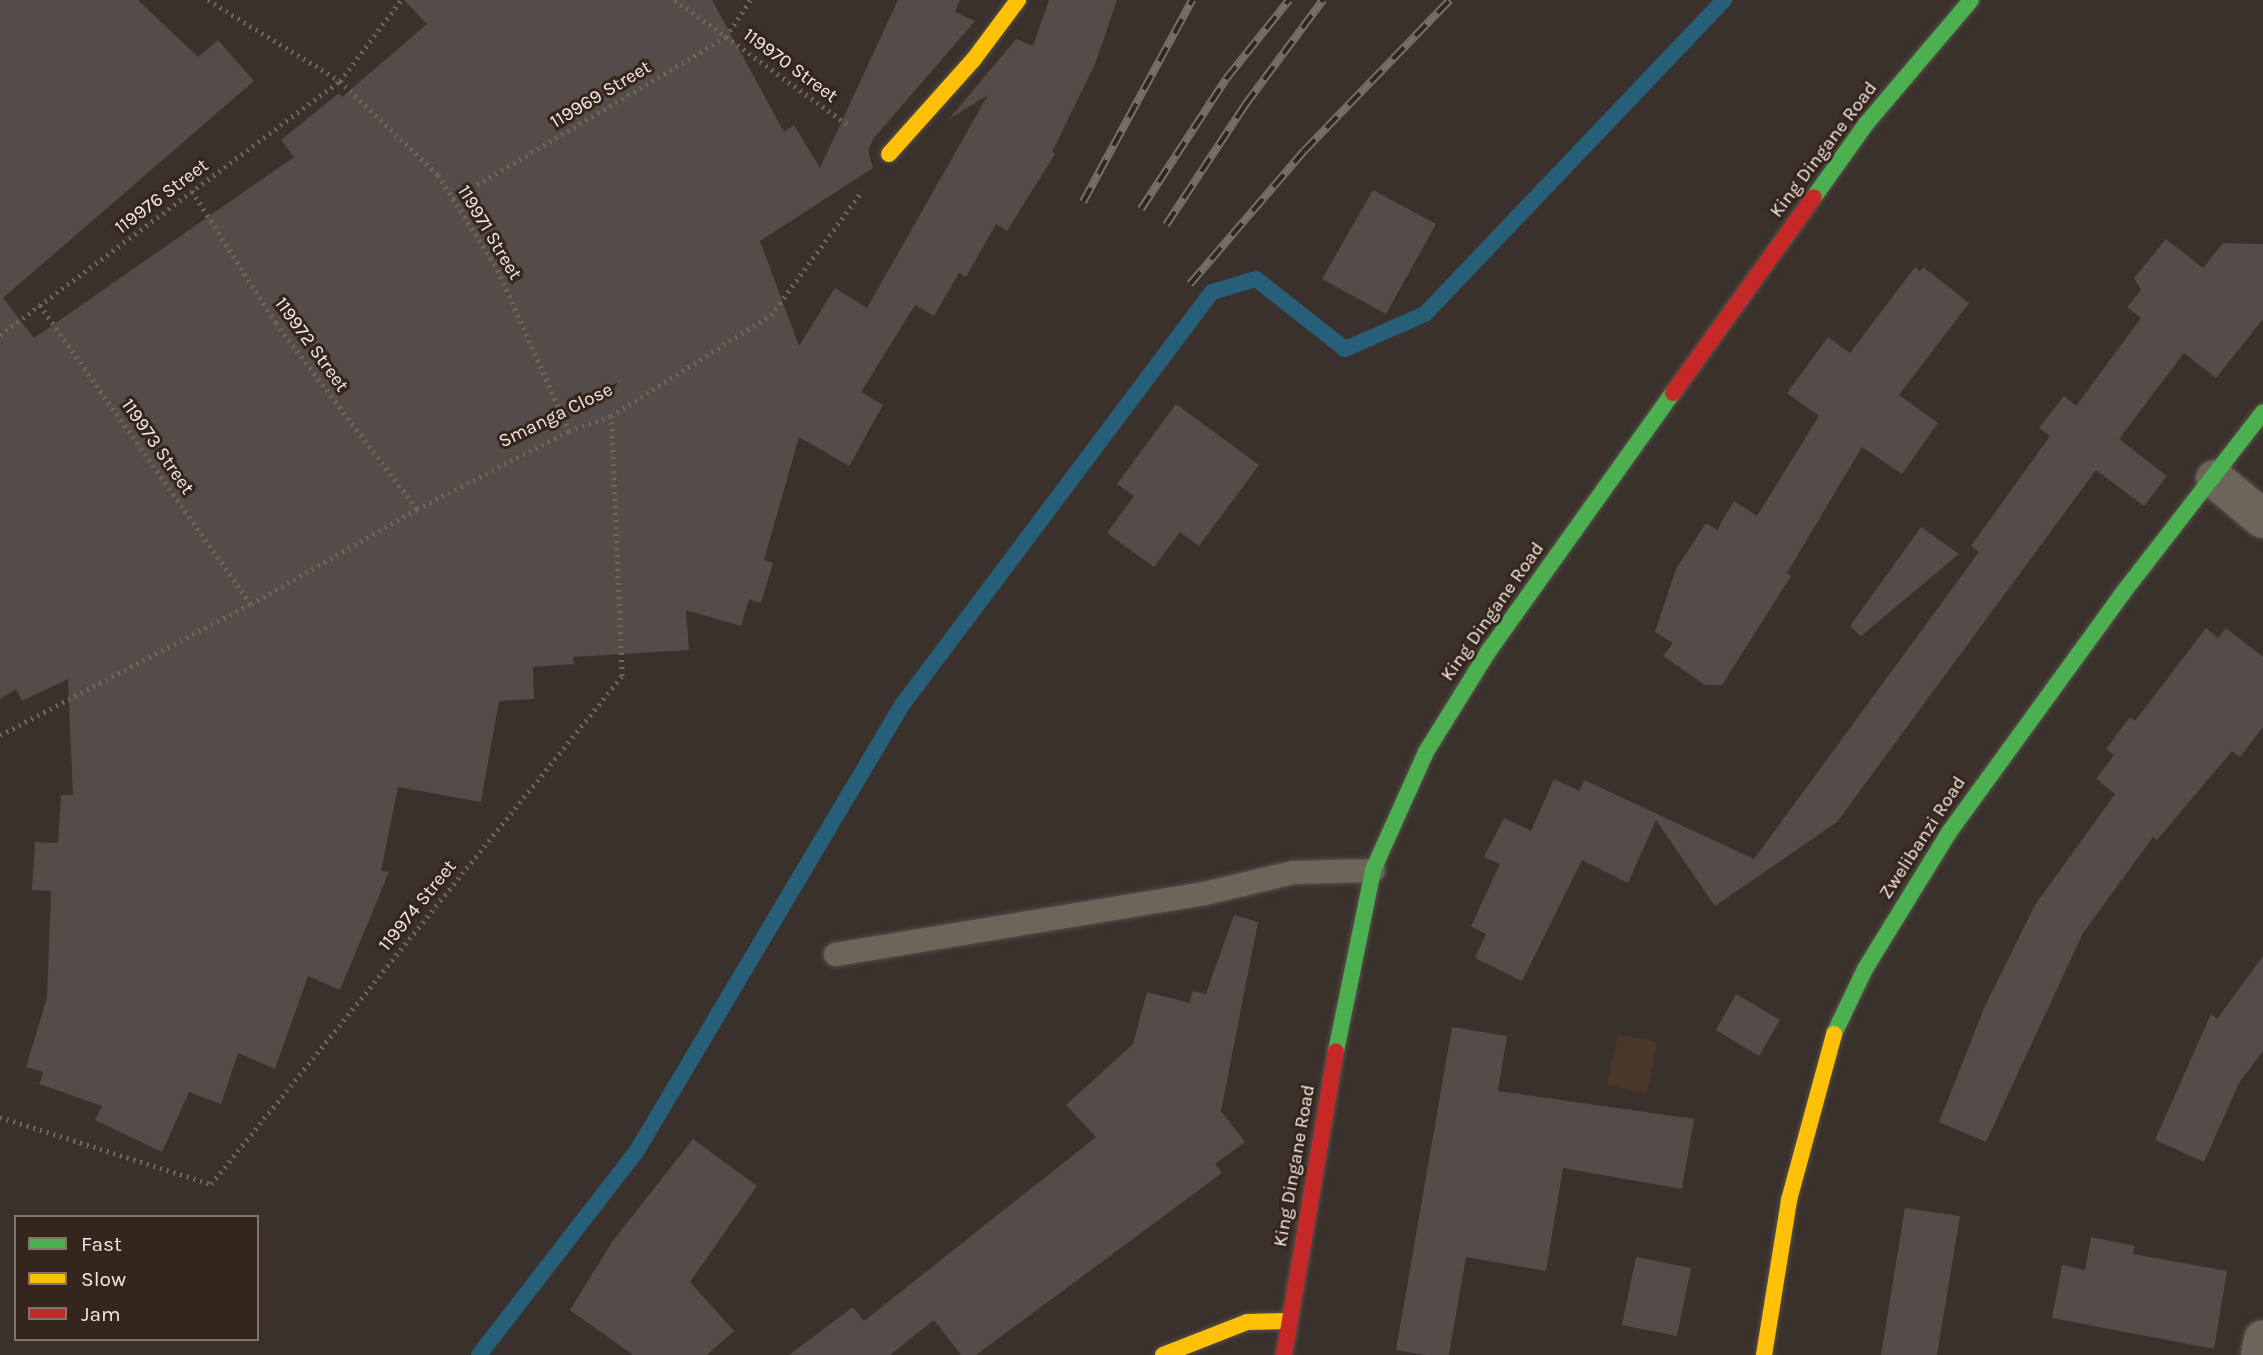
<!DOCTYPE html>
<html>
<head>
<meta charset="utf-8">
<style>
	body { margin:0 }
	#map { position:relative; width:2263px; height:1355px; overflow:hidden; background:#3a312c; font-family:Karla,sans-serif }
	div>[style] { position:absolute }
	.built>* { inset:0; background:#4a362a }
	.stream>* { height:16px; margin:-8px; padding:0 8px; transform-origin:8px; border-radius:8px; background:#265f77 }
	.building>* { inset:0; background:#544c48 }
	.path>* { height:4.5px; margin-top:-2.25px; transform-origin:0; background:repeating-linear-gradient(90deg,#6d675f 0 2px,transparent 0 7px) }
	.roads { filter:drop-shadow(0 0 2px #574f4a) drop-shadow(0 0 2px #574f4a) }
	.lane>* { height:23px; margin:-11.5px; padding:0 11.5px; transform-origin:11.5px; border-radius:11.5px; background:#6b655a }
	.street>* { height:38px; margin:-19px; padding:0 19px; transform-origin:19px; border-radius:19px; background:#6b655a }
	.fast>* { height:16px; margin:-8px; padding:0 8px; transform-origin:8px; border-radius:8px; background:#4caf50 }
	.slow>* { height:16px; margin:-8px; padding:0 8px; transform-origin:8px; border-radius:8px; background:#ffc107 }
	.jam>* { height:16px; margin:-8px; padding:0 8px; transform-origin:8px; border-radius:8px; background:#c62828 }
	.rail>* { height:8px; margin-top:-4px; transform-origin:0; background:repeating-linear-gradient(90deg,#35261d 0 16px,#767068 0 32px); box-sizing:border-box; border-block:2px solid #767068 }
	span { translate:-50% -50%; white-space:nowrap; text-align:center; line-height:1.15; -webkit-text-stroke:6px #35261d; paint-order:stroke }
	.street-label { font-size:19px; color:#f3e8e2 }
	.legend { position:absolute; left:14px; top:1215px; width:245px; height:126px; box-sizing:border-box; background:#35261d; border:2px solid #81746c; margin:0; padding:9px 12px; list-style:none; font-size:21px; color:#f3e8e2 }
	.legend li { display:flex; align-items:center; gap:14px; height:35px }
	.legend b { width:35px; border:2px solid #81746c }
</style>
</head>
<body>
<div id="map">
	<div class="built">
		<i style="clip-path:polygon(1618px 1034px,1657px 1042px,1647px 1093px,1607px 1085px)"></i>
	</div>
	<div class="stream">
		<i style="left:479px;top:1355px;width:260px;rotate:-52.3deg"></i>
		<i style="left:638px;top:1149px;width:517px;rotate:-59.26deg"></i>
		<i style="left:902px;top:705px;width:516px;rotate:-53.11deg"></i>
		<i style="left:1212px;top:292px;width:46px;rotate:-16.5deg"></i>
		<i style="left:1256px;top:279px;width:113px;rotate:38.2deg"></i>
		<i style="left:1345px;top:349px;width:87px;rotate:-23.6deg"></i>
		<i style="left:1425px;top:314px;width:434px;rotate:-46.4deg"></i>
	</div>
	<div class="building">
		<i style="clip-path:polygon(0 0,138px 0,198px 57px,218px 40px,254px 81px,3px 298px,34px 338px,294px 157px,281px 140px,339px 93px,342px 97px,427px 24px,404px 0,712px 0,784px 132px,794px 125px,820px 168px,898px 0,960px 0,955px 12px,975px 21px,873px 139px,868px 150px,873px 168px,760px 241px,799px 346px,835px 288px,867px 308px,988px 95px,949px 119px,1016px 39px,1033px 46px,1049px 0,1117px 0,1095px 64px,1052px 152px,1055px 154px,1007px 231px,996px 224px,966px 277px,959px 273px,934px 316px,915px 305px,861px 392px,883px 405px,849px 466px,799px 437px,764px 560px,773px 563px,761px 603px,749px 599px,741px 626px,686px 610px,689px 650px,573px 657px,574px 664px,533px 667px,534px 699px,499px 701px,481px 802px,398px 787px,381px 871px,389px 872px,340px 990px,308px 976px,275px 1069px,238px 1053px,221px 1104px,189px 1092px,162px 1152px,95px 1120px,102px 1106px,39px 1084px,43px 1072px,26px 1067px,47px 998px,51px 891px,32px 890px,35px 842px,58px 843px,61px 795px,73px 795px,68px 679px,22px 701px,16px 689px,0 699px)"></i>
		<i style="clip-path:polygon(1373px 190px,1436px 224px,1386px 314px,1322px 279px)"></i>
		<i style="clip-path:polygon(2166px 239px,2203px 268px,2223px 243px,2263px 244px,2263px 319px,2216px 378px,2184px 353px,2119px 439px,2167px 476px,2144px 506px,2096px 470px,1837px 822px,1715px 906px,1656px 820px,1628px 883px,1582px 860px,1522px 981px,1475px 958px,1486px 934px,1471px 926px,1500px 864px,1484px 857px,1504px 818px,1531px 831px,1554px 779px,1579px 791px,1584px 780px,1754px 859px,1979px 552px,1971px 546px,2050px 436px,2039px 428px,2064px 396px,2076px 406px,2141px 318px,2127px 307px,2141px 290px,2134px 278px)"></i>
		<i style="clip-path:polygon(1915px 267px,1920px 271px,1923px 267px,1969px 303px,1899px 395px,1938px 423px,1902px 474px,1862px 447px,1787px 573px,1791px 576px,1722px 685px,1705px 685px,1663px 656px,1673px 643px,1655px 632px,1676px 569px,1706px 523px,1717px 530px,1734px 501px,1757px 516px,1819px 416px,1787px 393px,1828px 337px,1850px 353px)"></i>
		<i style="clip-path:polygon(1176px 404px,1259px 465px,1199px 546px,1180px 532px,1154px 567px,1107px 533px,1134px 496px,1117px 484px)"></i>
		<i style="clip-path:polygon(1921px 527px,1959px 554px,1861px 636px,1850px 626px)"></i>
		<i style="clip-path:polygon(2206px 628px,2218px 638px,2226px 628px,2263px 657px,2263px 727px,2240px 757px,2232px 751px,2157px 840px,2153px 837px,2083px 933px,1986px 1142px,1939px 1122px,1985px 1006px,2035px 905px,2115px 794px,2096px 779px,2114px 755px,2106px 749px,2130px 717px,2135px 721px)"></i>
		<i style="clip-path:polygon(1234px 915px,1258px 922px,1221px 1111px,1245px 1142px,1215px 1164px,1222px 1173px,976px 1355px,961px 1355px,934px 1320px,890px 1355px,789px 1355px,853px 1307px,864px 1321px,1096px 1137px,1066px 1105px,1133px 1044px,1147px 992px,1190px 1003px,1192px 991px,1206px 994px)"></i>
		<i style="clip-path:polygon(2263px 956px,2263px 1051px,2239px 1083px,2204px 1162px,2155px 1140px,2211px 1014px,2217px 1019px)"></i>
		<i style="clip-path:polygon(1736px 994px,1780px 1020px,1759px 1056px,1716px 1030px)"></i>
		<i style="clip-path:polygon(1452px 1027px,1507px 1036px,1498px 1091px,1694px 1119px,1682px 1189px,1563px 1168px,1546px 1271px,1466px 1257px,1449px 1355px,1425px 1355px,1396px 1350px)"></i>
		<i style="clip-path:polygon(693px 1139px,757px 1186px,690px 1282px,734px 1331px,707px 1355px,633px 1355px,570px 1310px,612px 1242px)"></i>
		<i style="clip-path:polygon(1905px 1208px,1960px 1216px,1937px 1355px,1881px 1355px)"></i>
		<i style="clip-path:polygon(2091px 1237px,2135px 1246px,2133px 1254px,2227px 1271px,2214px 1349px,2052px 1318px,2062px 1265px,2085px 1270px)"></i>
		<i style="clip-path:polygon(1636px 1257px,1691px 1268px,1677px 1336px,1622px 1325px)"></i>
	</div>
	<div class="path">
		<i style="left:208px;top:0;width:155px;rotate:31.5deg"></i>
		<i style="left:340px;top:81px;width:136px;rotate:43.8deg"></i>
		<i style="left:438px;top:175px;width:112px;rotate:57.7deg"></i>
		<i style="left:498px;top:270px;width:176px;rotate:66.2deg"></i>
		<i style="left:675px;top:0;width:217px;rotate:35.8deg"></i>
		<i style="left:192px;top:191px;width:156px;rotate:57.5deg"></i>
		<i style="left:276px;top:323px;width:233px;rotate:52.8deg"></i>
		<i style="left:453px;top:199px;width:317px;rotate:-30.7deg"></i>
		<i style="left:726px;top:37px;width:44px;rotate:-57deg"></i>
		<i style="left:40px;top:305px;width:366px;rotate:54.8deg"></i>
		<i style="left:0;top:335px;width:424px;rotate:-36.8deg"></i>
		<i style="left:340px;top:81px;width:101px;rotate:-53deg"></i>
		<i style="left:0;top:735px;width:283px;rotate:-27.6deg"></i>
		<i style="left:251px;top:604px;width:191px;rotate:-29.8deg"></i>
		<i style="left:417px;top:509px;width:171px;rotate:-27.2deg"></i>
		<i style="left:569px;top:431px;width:45px;rotate:-19.7deg"></i>
		<i style="left:611px;top:416px;width:189px;rotate:-32.3deg"></i>
		<i style="left:771px;top:315px;width:154px;rotate:-53.7deg"></i>
		<i style="left:0;top:1117px;width:221px;rotate:17.6deg"></i>
		<i style="left:211px;top:1184px;width:653px;rotate:-51.03deg"></i>
		<i style="left:622px;top:676px;width:260px;rotate:-92.4deg"></i>
	</div>
	<div class="roads">
		<div class="lane">
			<i style="left:835px;top:954px;width:374px;rotate:-9.4deg"></i>
			<i style="left:1204px;top:893px;width:91px;rotate:-13.3deg"></i>
			<i style="left:1293px;top:872px;width:80px;rotate:-1.4deg"></i>
		</div>
		<div class="street">
			<i style="left:2215px;top:479px;width:62px;rotate:39.8deg"></i>
			<i style="left:2260px;top:1355px;width:16px;rotate:-79deg"></i>
		</div>
		<div class="fast">
			<i style="left:1814px;top:197px;width:90px;rotate:-54.5deg"></i>
			<i style="left:1866px;top:124px;width:162px;rotate:-49.7deg"></i>
			<i style="left:1834px;top:1034px;width:72px;rotate:-64.5deg"></i>
			<i style="left:1865px;top:969px;width:162px;rotate:-58.4deg"></i>
			<i style="left:1950px;top:831px;width:293px;rotate:-54deg"></i>
			<i style="left:2122px;top:594px;width:230px;rotate:-52.2deg"></i>
			<i style="left:1336px;top:1051px;width:185px;rotate:-78.4deg"></i>
			<i style="left:1373px;top:870px;width:129px;rotate:-65.8deg"></i>
			<i style="left:1426px;top:752px;width:118px;rotate:-58.2deg"></i>
			<i style="left:1488px;top:652px;width:318px;rotate:-54.5deg"></i>
		</div>
		<div class="slow">
			<i style="left:889px;top:154px;width:127px;rotate:-48.2deg"></i>
			<i style="left:974px;top:59px;width:74px;rotate:-53.3deg"></i>
			<i style="left:1163px;top:1355px;width:90px;rotate:-21.4deg"></i>
			<i style="left:1247px;top:1322px;width:41px;rotate:-1.4deg"></i>
			<i style="left:1764px;top:1355px;width:157px;rotate:-80.8deg"></i>
			<i style="left:1789px;top:1200px;width:172px;rotate:-74.8deg"></i>
		</div>
		<div class="jam">
			<i style="left:1673px;top:393px;width:241px;rotate:-54.3deg"></i>
			<i style="left:1284px;top:1355px;width:308px;rotate:-80.3deg"></i>
		</div>
	</div>
	<div class="rail">
		<i style="left:1083px;top:202px;width:230px;rotate:-61.6deg"></i>
		<i style="left:1141px;top:209px;width:155px;rotate:-56.8deg"></i>
		<i style="left:1226px;top:79px;width:101px;rotate:-51.4deg"></i>
		<i style="left:1166px;top:225px;width:144px;rotate:-56.6deg"></i>
		<i style="left:1245px;top:105px;width:131px;rotate:-53.4deg"></i>
		<i style="left:1190px;top:284px;width:175px;rotate:-49.4deg"></i>
		<i style="left:1304px;top:151px;width:210px;rotate:-46deg"></i>
	</div>
	<div class="street-label">
		<span style="left:790px;top:66px;rotate:36deg">119970 Street</span>
		<span style="left:601px;top:95px;rotate:-31deg">119969 Street</span>
		<span style="left:1824px;top:150px;rotate:-53deg">King Dingane Road</span>
		<span style="left:162px;top:197px;rotate:-37deg">119976 Street</span>
		<span style="left:489px;top:233px;rotate:59deg">119971 Street</span>
		<span style="left:311px;top:345px;rotate:54deg">119972 Street</span>
		<span style="left:556px;top:416px;rotate:-26deg">Smanga Close</span>
		<span style="left:157px;top:447px;rotate:55deg">119973 Street</span>
		<span style="left:1493px;top:612px;rotate:-55deg">King Dingane Road</span>
		<span style="left:1923px;top:838px;rotate:-57deg">Zwelibanzi Road</span>
		<span style="left:418px;top:906px;rotate:-51deg">119974 Street</span>
		<span style="left:1295px;top:1166px;rotate:-80deg">King Dingane Road</span>
	</div>
	<ul class="legend">
	<li><b style="height:9px;background:#4caf50"></b>Fast</li>
	<li><b style="height:9px;background:#ffc107"></b>Slow</li>
	<li><b style="height:9px;background:#c62828"></b>Jam</li>
	</ul>
</div>
</body>
</html>
